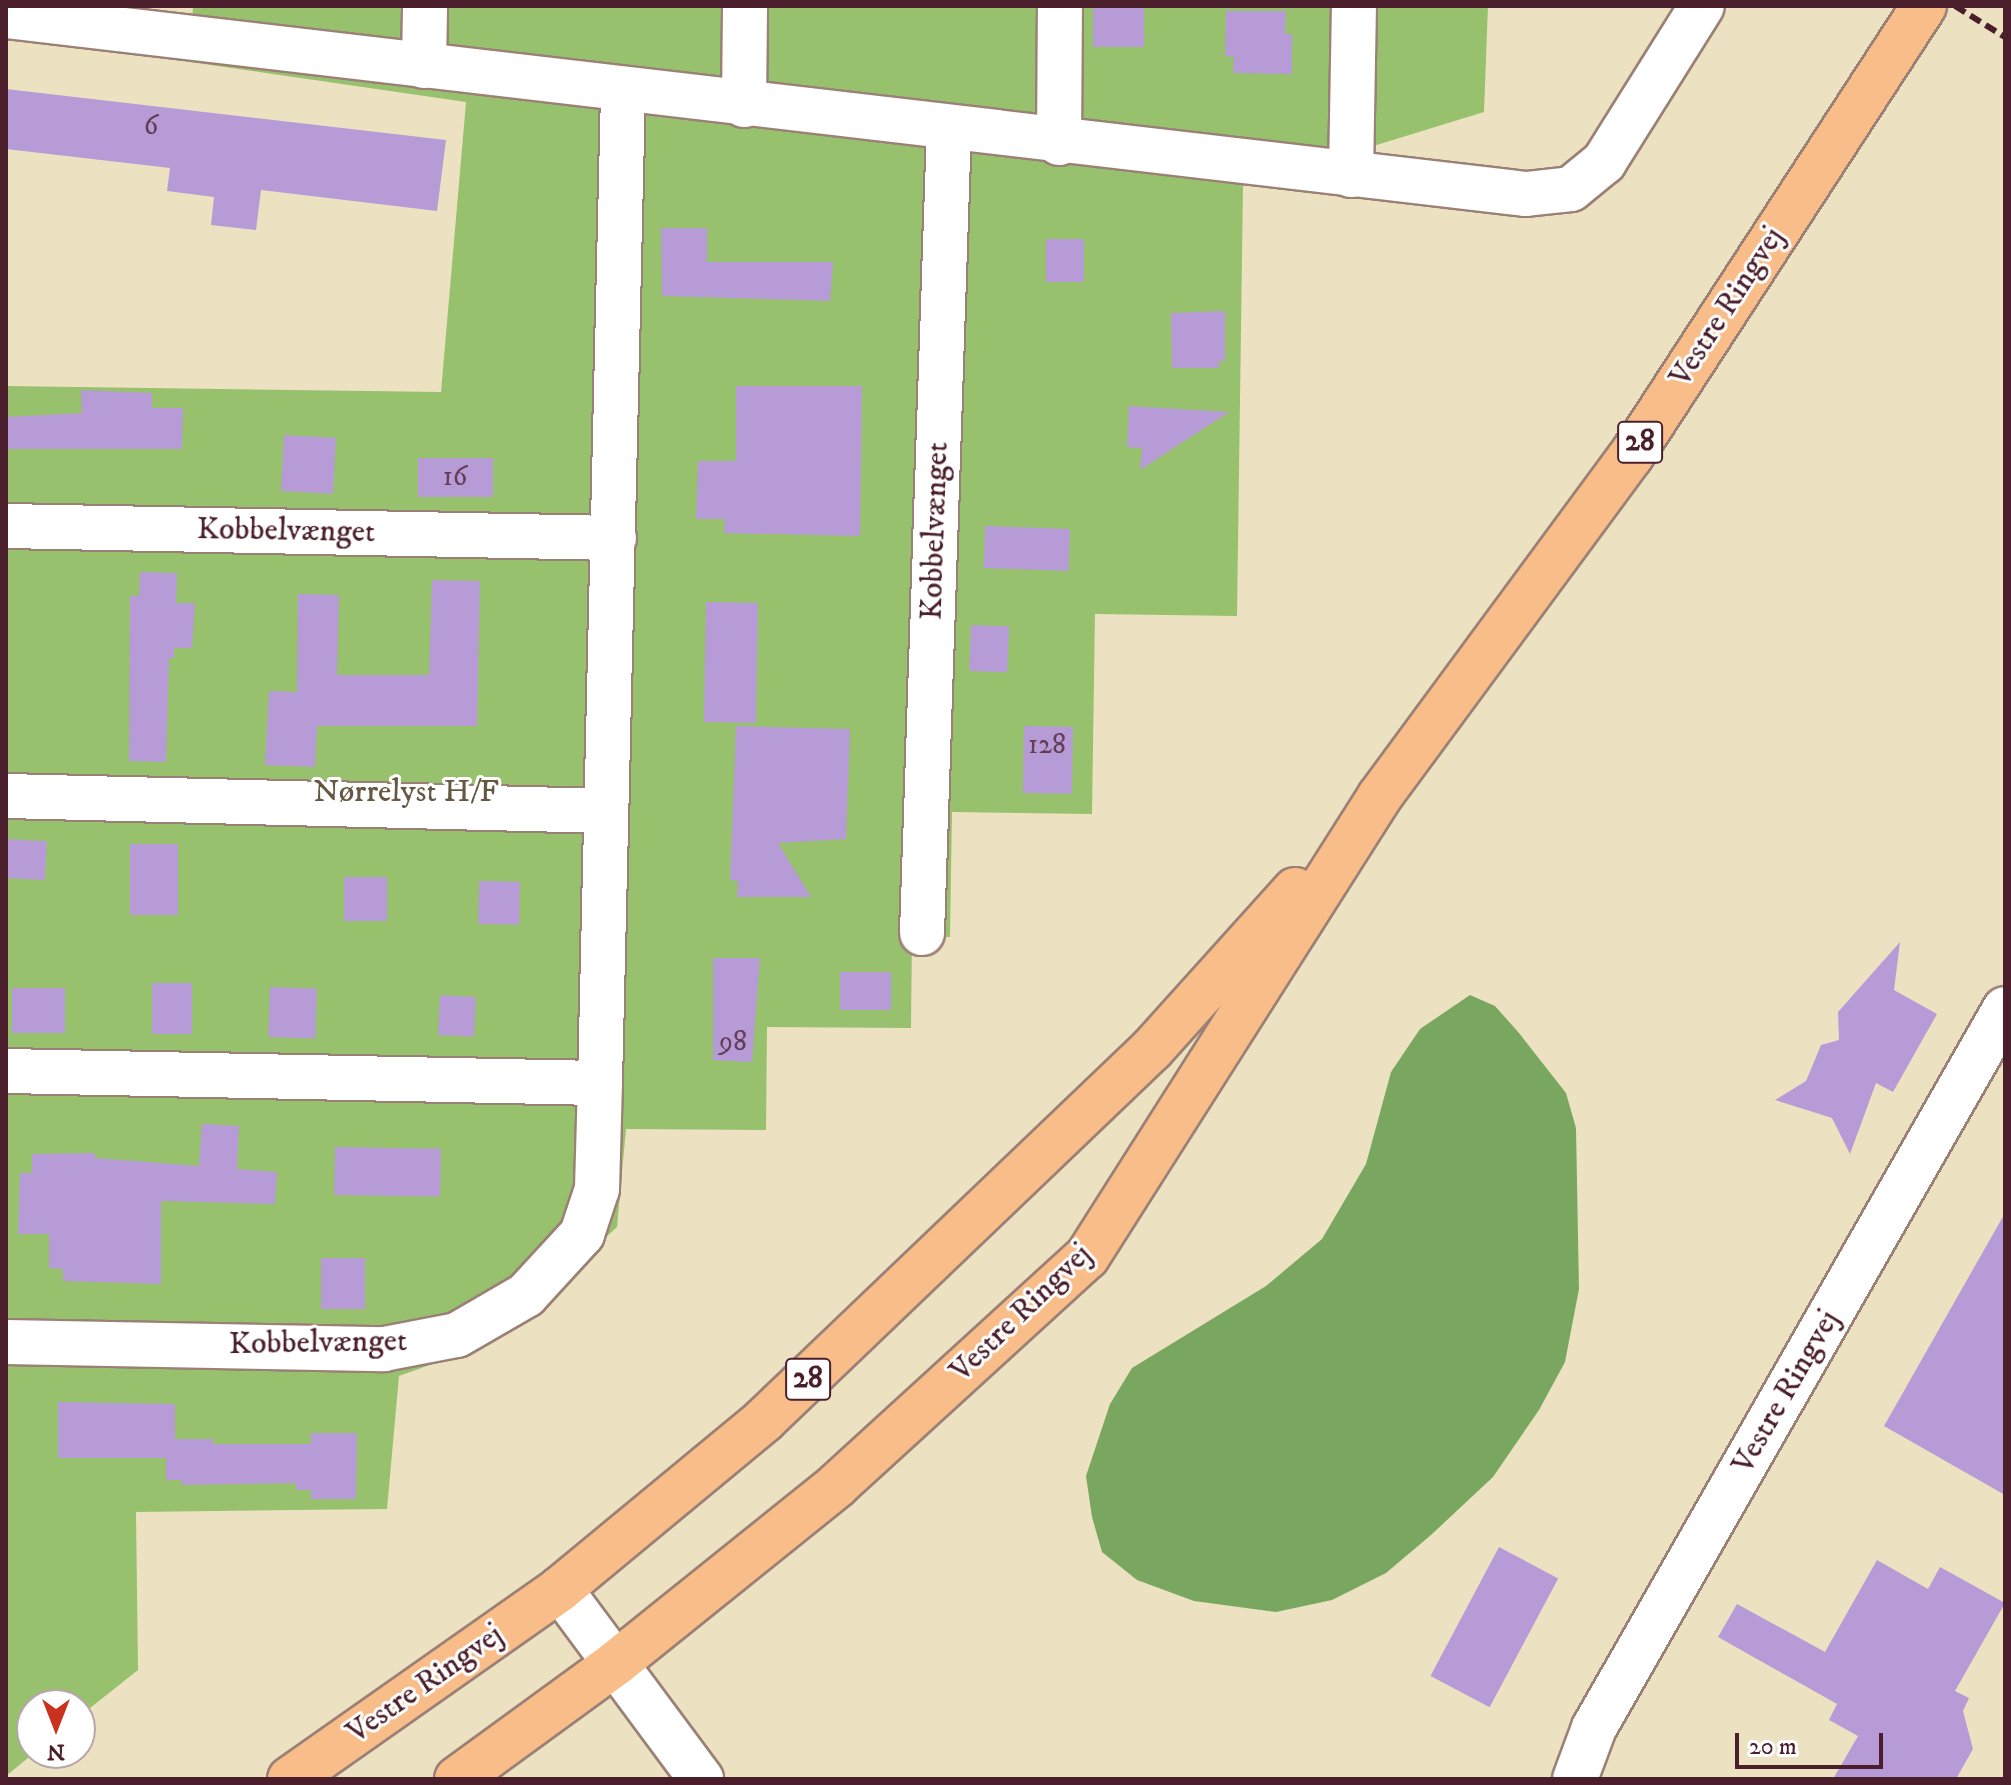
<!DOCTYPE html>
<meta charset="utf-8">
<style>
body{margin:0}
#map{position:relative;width:2011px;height:1785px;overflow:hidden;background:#ece2c2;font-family:"IM FELL DW Pica",serif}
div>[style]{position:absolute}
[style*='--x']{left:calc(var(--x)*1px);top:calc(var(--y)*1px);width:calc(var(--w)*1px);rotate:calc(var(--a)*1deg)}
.green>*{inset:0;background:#98c16d}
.forest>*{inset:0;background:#7aa760}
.building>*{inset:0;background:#b69bd7;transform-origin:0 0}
.roads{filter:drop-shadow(2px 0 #9b8076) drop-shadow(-2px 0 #9b8076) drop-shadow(0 2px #9b8076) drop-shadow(0 -2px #9b8076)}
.minor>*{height:44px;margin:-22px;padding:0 22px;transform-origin:22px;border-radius:22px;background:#fff}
.major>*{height:44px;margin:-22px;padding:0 22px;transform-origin:22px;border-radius:22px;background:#f8bd89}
.rail>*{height:6px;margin-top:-3px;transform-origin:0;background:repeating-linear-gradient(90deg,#4a1f2b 0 12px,transparent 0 18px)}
span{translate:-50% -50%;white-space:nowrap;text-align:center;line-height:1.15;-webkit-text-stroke:6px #fff;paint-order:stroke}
.number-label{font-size:28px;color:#653e56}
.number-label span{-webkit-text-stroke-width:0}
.shield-label span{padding:2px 6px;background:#fff;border:2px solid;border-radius:6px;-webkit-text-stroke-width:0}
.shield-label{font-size:30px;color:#4a1f2b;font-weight:700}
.street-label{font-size:32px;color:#4a1f2b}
.park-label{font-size:32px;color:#655842}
.frame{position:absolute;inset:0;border:8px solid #4a1f2b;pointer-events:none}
.north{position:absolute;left:16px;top:1689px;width:80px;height:80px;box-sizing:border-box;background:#fff;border:2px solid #b7a5aa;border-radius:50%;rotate:180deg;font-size:22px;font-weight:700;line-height:32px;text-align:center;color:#4a1f2b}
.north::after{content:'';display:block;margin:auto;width:28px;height:36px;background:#c8321e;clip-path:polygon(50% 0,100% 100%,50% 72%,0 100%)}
.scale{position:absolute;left:1735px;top:1733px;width:148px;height:36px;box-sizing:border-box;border:4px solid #4a1f2b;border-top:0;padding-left:10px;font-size:24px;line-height:28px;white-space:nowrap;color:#4a1f2b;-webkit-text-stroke:6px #fff;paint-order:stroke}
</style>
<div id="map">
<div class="green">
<div style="clip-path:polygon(193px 6px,1488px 6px,1484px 112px,1243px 186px,1237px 616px,1095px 614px,1092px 814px,952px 812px,950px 937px,912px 936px,911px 1028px,767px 1027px,766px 1130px,626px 1129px,617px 1227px,491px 1343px,399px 1376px,387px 1509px,136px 1512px,138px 1670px,80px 1716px,80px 1705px,32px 1705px,34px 1753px,6px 1776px,6px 386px,441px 392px,466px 102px,190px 62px)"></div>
</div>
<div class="forest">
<div style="clip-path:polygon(1470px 995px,1495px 1006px,1519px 1033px,1566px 1093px,1576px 1128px,1579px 1289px,1565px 1362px,1539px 1410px,1493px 1477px,1431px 1535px,1386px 1573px,1332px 1600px,1276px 1612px,1194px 1601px,1137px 1580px,1102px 1552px,1092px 1517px,1086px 1476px,1110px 1404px,1132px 1368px,1266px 1286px,1322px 1239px,1366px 1164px,1391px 1072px,1420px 1029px)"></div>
</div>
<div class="building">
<div style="left:1093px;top:6px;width:51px;height:41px"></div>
<div style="clip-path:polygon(1226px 11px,1286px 11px,1285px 34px,1292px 34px,1292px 74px,1233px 73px,1234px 57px,1225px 56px)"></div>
<div style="clip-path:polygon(6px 89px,446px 140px,437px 211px,261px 190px,256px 230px,211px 225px,214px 197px,167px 191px,170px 168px,6px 149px)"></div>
<div style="clip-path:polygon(661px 228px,707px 228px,707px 262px,833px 262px,830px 301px,662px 296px)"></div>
<div style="left:1046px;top:239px;width:38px;height:43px"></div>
<div style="clip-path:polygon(1225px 311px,1225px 361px,1219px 361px,1219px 368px,1172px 368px,1171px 313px)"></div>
<div style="clip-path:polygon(736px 386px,862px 386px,860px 536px,724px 533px,725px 519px,696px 519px,698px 461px,736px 461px)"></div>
<div style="clip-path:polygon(81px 390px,152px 393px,152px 408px,183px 408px,182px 449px,6px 449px,6px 417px,82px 413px)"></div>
<div style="clip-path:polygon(1129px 406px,1229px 412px,1140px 470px,1142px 448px,1127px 447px)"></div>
<div style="left:284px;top:435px;width:52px;height:56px;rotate:3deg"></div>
<div style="left:418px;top:458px;width:75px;height:39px"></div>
<div style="left:985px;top:526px;width:85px;height:42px;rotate:2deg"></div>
<div style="clip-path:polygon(140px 572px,177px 573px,176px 603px,195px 603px,192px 648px,174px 648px,174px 658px,169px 658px,166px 762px,129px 761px,130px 596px,139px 596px)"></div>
<div style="clip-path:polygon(432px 580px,480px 581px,477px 726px,317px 726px,315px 767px,265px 765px,269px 691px,297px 692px,298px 594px,339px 595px,337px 675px,429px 675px)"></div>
<div style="left:706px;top:602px;width:52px;height:120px;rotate:1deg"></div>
<div style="left:971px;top:625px;width:38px;height:46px;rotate:2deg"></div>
<div style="clip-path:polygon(736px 726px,850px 729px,846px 839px,778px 843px,811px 897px,737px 897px,738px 881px,730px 880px)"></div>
<div style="left:1024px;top:726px;width:49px;height:67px;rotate:1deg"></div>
<div style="left:6px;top:839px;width:41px;height:39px;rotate:3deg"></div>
<div style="left:130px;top:844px;width:48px;height:71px"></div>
<div style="left:344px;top:877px;width:43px;height:44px"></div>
<div style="left:479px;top:881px;width:41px;height:43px;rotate:1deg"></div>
<div style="clip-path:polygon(1900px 942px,1894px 990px,1937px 1014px,1893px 1092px,1876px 1083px,1850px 1154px,1832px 1118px,1775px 1100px,1806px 1081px,1821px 1045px,1839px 1040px,1838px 1012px)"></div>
<div style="clip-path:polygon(713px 958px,760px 958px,752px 1062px,713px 1060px)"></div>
<div style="left:840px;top:972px;width:51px;height:38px"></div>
<div style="left:152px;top:983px;width:40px;height:51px"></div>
<div style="left:270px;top:987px;width:47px;height:50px;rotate:2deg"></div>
<div style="left:12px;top:988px;width:53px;height:45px"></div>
<div style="left:440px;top:995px;width:36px;height:40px;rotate:3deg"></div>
<div style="clip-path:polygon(202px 1124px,239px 1126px,237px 1169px,277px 1172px,275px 1204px,161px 1201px,161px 1284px,63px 1281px,63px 1269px,49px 1268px,49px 1234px,18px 1234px,20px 1173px,32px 1173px,32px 1154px,95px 1153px,95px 1158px,199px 1166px)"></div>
<div style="left:335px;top:1147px;width:106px;height:48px;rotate:1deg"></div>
<div style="clip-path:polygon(2005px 1213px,2005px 1495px,1884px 1426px)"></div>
<div style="left:321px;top:1258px;width:44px;height:51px"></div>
<div style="clip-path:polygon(58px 1402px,175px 1404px,175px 1439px,213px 1439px,213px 1444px,311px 1444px,311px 1433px,357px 1433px,356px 1499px,311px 1499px,311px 1490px,296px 1490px,296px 1483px,182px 1485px,181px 1480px,166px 1480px,166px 1458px,58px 1458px)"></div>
<div style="left:1499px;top:1547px;width:67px;height:146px;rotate:28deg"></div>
<div style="clip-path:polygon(1877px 1560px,1928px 1589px,1940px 1567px,2005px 1603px,1955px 1691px,1969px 1698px,1963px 1711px,1973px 1749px,1956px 1779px,1833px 1779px,1858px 1736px,1829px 1720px,1837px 1704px,1718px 1637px,1737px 1604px,1825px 1652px)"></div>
</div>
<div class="roads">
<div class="minor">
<div style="--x:6;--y:16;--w:1530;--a:6.68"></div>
<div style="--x:1526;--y:194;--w:45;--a:-6.3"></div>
<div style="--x:1571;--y:189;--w:43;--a:-39.3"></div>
<div style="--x:1604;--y:162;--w:184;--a:-57.9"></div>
<div style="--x:424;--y:66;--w:60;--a:-89"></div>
<div style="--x:744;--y:105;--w:99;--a:-89.4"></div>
<div style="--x:1059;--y:143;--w:137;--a:-89.6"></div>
<div style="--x:1351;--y:175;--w:169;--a:-89"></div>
<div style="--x:6;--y:526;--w:608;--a:1.13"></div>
<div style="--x:6;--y:796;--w:599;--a:1.43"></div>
<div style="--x:922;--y:933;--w:805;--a:-88.08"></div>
<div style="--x:6;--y:1071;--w:594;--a:1.16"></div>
<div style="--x:600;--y:1083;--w:993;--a:-88.67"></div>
<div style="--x:6;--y:1342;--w:378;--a:1.1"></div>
<div style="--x:384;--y:1349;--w:74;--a:-10.9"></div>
<div style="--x:457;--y:1335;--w:80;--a:-30.1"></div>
<div style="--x:526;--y:1295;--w:83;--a:-47.4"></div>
<div style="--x:582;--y:1234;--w:47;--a:-71.6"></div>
<div style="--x:597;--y:1189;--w:106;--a:-88.4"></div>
<div style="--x:560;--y:1589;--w:237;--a:53.4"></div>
<div style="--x:1575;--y:1779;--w:54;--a:-69.6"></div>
<div style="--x:1594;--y:1728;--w:828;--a:-60.25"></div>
</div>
<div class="major">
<div style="--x:290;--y:1779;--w:330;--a:-35.1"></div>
<div style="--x:560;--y:1589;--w:265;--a:-39.6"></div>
<div style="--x:764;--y:1420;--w:537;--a:-43.72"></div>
<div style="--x:1152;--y:1049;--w:214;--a:-48"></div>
<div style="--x:457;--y:1779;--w:197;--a:-36.1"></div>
<div style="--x:616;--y:1663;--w:284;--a:-38.8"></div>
<div style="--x:837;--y:1485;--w:338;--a:-42.4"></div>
<div style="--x:1087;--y:1257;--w:546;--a:-57.56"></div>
<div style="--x:1380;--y:796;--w:423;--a:-53.6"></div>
<div style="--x:1631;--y:456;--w:537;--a:-56.93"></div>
</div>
</div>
<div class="rail">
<div style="--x:1955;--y:6;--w:59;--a:31.8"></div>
</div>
<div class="number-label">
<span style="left:151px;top:126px">6</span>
<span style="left:455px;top:477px">16</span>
<span style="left:1047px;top:745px">128</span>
<span style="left:733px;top:1042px">98</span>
</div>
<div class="shield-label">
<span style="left:1640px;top:442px">28</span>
<span style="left:808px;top:1379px">28</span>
</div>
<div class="street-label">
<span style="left:1727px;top:307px;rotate:-57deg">Vestre Ringvej</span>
<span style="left:286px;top:531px;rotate:1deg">Kobbelvænget</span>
<span style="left:935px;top:531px;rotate:-88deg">Kobbelvænget</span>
<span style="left:1021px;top:1313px;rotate:-44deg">Vestre Ringvej</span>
<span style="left:318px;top:1343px;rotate:-1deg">Kobbelvænget</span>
<span style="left:1786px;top:1392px;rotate:-60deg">Vestre Ringvej</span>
<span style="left:425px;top:1684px;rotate:-35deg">Vestre Ringvej</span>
</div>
<div class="park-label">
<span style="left:406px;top:792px">Nørrelyst H/F</span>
</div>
<div class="frame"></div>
<div class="north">N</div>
<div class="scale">20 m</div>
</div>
